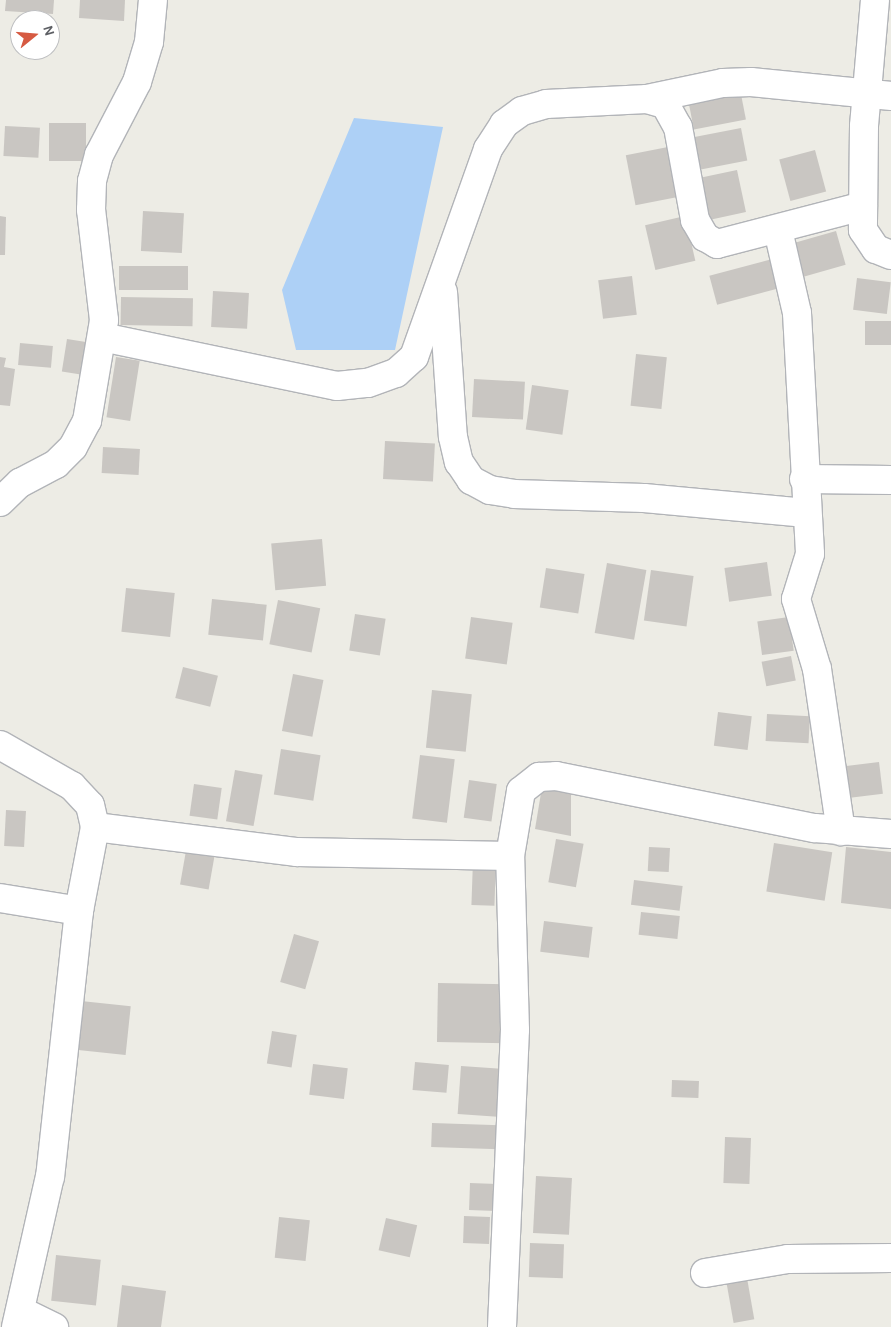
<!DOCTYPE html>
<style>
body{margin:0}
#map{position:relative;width:891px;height:1327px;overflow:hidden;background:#edece5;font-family:Karla,sans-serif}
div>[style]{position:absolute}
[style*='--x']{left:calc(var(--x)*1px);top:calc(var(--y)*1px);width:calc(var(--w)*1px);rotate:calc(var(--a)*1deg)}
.water>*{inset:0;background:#add0f6}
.building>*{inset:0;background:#c9c6c2;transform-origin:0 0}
.roads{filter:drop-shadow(1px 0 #b2b4b8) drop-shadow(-1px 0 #b2b4b8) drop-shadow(0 1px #b2b4b8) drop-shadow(0 -1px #b2b4b8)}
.minor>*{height:28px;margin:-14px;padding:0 14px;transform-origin:14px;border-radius:14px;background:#fff}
span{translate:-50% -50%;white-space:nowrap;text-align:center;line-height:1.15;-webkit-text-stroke:4px #fff;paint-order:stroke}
.north{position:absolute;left:10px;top:10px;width:50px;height:50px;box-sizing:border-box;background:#fff;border:1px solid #bebfc1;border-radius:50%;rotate:73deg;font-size:14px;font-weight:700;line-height:20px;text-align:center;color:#5d5f64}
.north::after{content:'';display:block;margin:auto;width:18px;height:22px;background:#d65a42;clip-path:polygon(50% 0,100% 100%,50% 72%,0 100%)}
</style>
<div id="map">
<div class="water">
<div style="clip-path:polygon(354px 118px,443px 127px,395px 350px,296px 350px,282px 290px)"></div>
</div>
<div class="building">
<div style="clip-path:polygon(6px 0,54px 0,53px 14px,5px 11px)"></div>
<div style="clip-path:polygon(80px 0,125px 0,124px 21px,79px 18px)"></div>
<div style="left:740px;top:89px;width:31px;height:53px;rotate:79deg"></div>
<div style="left:49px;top:123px;width:37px;height:38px"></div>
<div style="left:5px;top:126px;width:35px;height:30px;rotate:3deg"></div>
<div style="left:741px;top:128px;width:33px;height:50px;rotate:79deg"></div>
<div style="left:668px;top:147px;width:51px;height:43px;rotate:79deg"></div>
<div style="left:815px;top:150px;width:43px;height:37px;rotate:75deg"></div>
<div style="left:737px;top:170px;width:43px;height:40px;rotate:78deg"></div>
<div style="left:143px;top:211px;width:41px;height:40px;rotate:3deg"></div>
<div style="clip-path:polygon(0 216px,6px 217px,5px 255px,0 255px)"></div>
<div style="left:685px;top:216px;width:46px;height:41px;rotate:77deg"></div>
<div style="left:836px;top:231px;width:35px;height:52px;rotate:74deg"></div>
<div style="left:776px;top:258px;width:30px;height:69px;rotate:75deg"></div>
<div style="left:188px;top:266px;width:24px;height:69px;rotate:90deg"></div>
<div style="left:632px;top:276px;width:39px;height:34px;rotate:83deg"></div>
<div style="left:857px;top:278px;width:34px;height:32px;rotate:7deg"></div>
<div style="left:213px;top:291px;width:36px;height:36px;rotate:3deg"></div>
<div style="left:121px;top:297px;width:72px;height:28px;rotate:1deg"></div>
<div style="left:865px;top:321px;width:26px;height:24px"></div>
<div style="left:67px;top:339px;width:24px;height:33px;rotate:9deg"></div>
<div style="left:20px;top:343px;width:33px;height:22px;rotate:5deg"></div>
<div style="left:636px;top:354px;width:31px;height:52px;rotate:6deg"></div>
<div style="clip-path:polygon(0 357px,6px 358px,4px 367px,15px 369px,10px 406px,0 405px)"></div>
<div style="left:116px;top:357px;width:24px;height:61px;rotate:9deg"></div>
<div style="left:474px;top:379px;width:51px;height:38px;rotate:3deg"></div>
<div style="left:532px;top:385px;width:37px;height:45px;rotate:8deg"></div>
<div style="left:385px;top:441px;width:50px;height:38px;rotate:3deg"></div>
<div style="left:103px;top:447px;width:37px;height:26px;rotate:3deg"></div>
<div style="left:322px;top:539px;width:47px;height:51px;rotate:85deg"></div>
<div style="left:767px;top:562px;width:34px;height:43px;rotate:82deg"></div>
<div style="left:607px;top:563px;width:40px;height:71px;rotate:10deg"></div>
<div style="left:546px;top:568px;width:39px;height:40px;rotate:9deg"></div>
<div style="left:651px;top:570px;width:43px;height:51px;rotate:8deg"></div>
<div style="left:126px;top:588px;width:49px;height:44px;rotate:6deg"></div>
<div style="left:212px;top:599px;width:55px;height:36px;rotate:6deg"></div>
<div style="left:278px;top:600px;width:43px;height:45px;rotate:11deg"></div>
<div style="left:355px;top:614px;width:31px;height:37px;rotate:9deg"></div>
<div style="left:471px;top:617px;width:42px;height:42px;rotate:8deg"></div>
<div style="left:789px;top:617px;width:34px;height:32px;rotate:82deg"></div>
<div style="left:791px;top:656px;width:25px;height:30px;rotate:79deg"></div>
<div style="left:183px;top:667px;width:36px;height:32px;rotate:14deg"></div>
<div style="left:293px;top:674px;width:31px;height:58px;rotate:11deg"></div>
<div style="left:432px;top:690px;width:40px;height:58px;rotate:6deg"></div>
<div style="left:718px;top:712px;width:34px;height:34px;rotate:7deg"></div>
<div style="left:767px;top:714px;width:43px;height:27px;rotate:3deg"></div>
<div style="left:281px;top:749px;width:40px;height:46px;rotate:9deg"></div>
<div style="left:420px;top:755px;width:35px;height:64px;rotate:7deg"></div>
<div style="left:879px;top:762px;width:32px;height:35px;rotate:83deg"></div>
<div style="left:235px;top:770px;width:28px;height:52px;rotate:10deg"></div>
<div style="left:469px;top:780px;width:28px;height:38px;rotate:8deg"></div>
<div style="left:194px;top:784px;width:28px;height:32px;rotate:8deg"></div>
<div style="clip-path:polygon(542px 787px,571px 792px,571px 836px,535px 829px)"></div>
<div style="left:6px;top:810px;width:20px;height:36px;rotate:3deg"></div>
<div style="left:556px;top:839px;width:28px;height:44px;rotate:10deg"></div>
<div style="left:774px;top:843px;width:59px;height:49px;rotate:9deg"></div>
<div style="left:187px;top:845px;width:29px;height:40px;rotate:10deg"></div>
<div style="left:649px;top:847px;width:21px;height:24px;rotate:3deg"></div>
<div style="clip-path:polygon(846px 847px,891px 852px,891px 909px,841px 903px)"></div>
<div style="left:473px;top:860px;width:23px;height:45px;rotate:2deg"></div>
<div style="left:634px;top:880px;width:49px;height:25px;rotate:7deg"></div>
<div style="left:641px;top:912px;width:39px;height:23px;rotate:6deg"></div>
<div style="left:544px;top:921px;width:49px;height:31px;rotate:7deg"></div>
<div style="left:294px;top:934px;width:26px;height:50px;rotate:16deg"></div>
<div style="left:438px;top:983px;width:69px;height:59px;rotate:1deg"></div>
<div style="left:81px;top:1001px;width:50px;height:49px;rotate:6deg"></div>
<div style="left:272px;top:1031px;width:25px;height:33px;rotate:9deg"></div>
<div style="left:415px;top:1062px;width:34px;height:28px;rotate:5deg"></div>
<div style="left:313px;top:1064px;width:35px;height:31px;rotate:7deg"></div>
<div style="left:461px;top:1066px;width:40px;height:48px;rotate:4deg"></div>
<div style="left:672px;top:1080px;width:27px;height:17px;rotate:2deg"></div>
<div style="left:432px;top:1123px;width:68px;height:24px;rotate:2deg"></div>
<div style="left:725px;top:1137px;width:26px;height:46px;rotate:2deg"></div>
<div style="left:536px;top:1176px;width:36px;height:57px;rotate:3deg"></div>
<div style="left:470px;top:1183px;width:27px;height:27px;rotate:2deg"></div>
<div style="left:464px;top:1216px;width:26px;height:27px;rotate:2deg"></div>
<div style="left:279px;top:1217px;width:31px;height:41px;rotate:6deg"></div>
<div style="left:386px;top:1218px;width:32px;height:33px;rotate:13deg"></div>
<div style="left:530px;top:1243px;width:34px;height:34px;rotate:2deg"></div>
<div style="left:56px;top:1255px;width:45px;height:46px;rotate:6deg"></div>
<div style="left:747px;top:1278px;width:42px;height:21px;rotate:80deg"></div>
<div style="clip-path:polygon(122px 1285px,166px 1291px,161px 1327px,117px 1327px)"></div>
</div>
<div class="roads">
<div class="minor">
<div style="--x:875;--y:0;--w:126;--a:95"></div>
<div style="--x:864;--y:126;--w:104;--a:90.6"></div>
<div style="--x:863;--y:230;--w:23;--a:56"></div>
<div style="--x:876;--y:249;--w:16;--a:22"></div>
<div style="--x:647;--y:99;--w:78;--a:-11.9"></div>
<div style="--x:723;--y:83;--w:28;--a:-2"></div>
<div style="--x:751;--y:82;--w:141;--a:5.7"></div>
<div style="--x:778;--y:230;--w:85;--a:77.1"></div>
<div style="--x:797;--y:313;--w:241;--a:86.9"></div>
<div style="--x:810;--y:554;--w:47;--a:107.3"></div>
<div style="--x:796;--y:599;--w:73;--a:73.3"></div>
<div style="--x:817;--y:669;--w:164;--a:81.6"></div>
<div style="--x:443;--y:292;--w:145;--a:86.1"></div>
<div style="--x:453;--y:437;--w:26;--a:77"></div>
<div style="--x:459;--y:462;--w:22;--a:56"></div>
<div style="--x:471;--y:480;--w:21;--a:28"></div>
<div style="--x:490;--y:490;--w:24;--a:9"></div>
<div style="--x:514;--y:494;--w:130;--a:1.8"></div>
<div style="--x:644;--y:498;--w:163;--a:5.3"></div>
<div style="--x:102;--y:337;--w:240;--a:11.8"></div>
<div style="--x:337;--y:386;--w:31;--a:-6"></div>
<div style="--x:368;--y:383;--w:30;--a:-20"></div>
<div style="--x:396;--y:373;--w:24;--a:-42"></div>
<div style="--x:414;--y:357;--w:221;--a:-70.4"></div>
<div style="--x:488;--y:149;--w:30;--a:-57"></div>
<div style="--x:504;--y:124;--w:22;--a:-36"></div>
<div style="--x:522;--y:111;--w:25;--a:-16"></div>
<div style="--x:546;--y:104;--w:101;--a:-2.8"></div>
<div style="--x:647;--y:99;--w:19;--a:16"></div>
<div style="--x:665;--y:104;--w:26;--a:61"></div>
<div style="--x:678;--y:127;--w:95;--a:79.6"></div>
<div style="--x:695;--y:220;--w:20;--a:60"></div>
<div style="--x:705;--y:237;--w:14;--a:30"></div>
<div style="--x:717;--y:244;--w:151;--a:-14.6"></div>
<div style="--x:804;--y:479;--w:87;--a:0.7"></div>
<div style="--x:0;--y:502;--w:28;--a:-44"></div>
<div style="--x:20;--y:483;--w:41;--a:-27.8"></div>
<div style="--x:56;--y:464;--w:24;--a:-45"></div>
<div style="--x:73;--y:447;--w:30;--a:-62"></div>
<div style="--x:87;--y:421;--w:102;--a:-80.4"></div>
<div style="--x:104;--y:320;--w:111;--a:-96.7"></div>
<div style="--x:91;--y:210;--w:29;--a:-88"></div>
<div style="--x:92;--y:181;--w:27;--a:-75"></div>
<div style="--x:99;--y:155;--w:82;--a:-62.5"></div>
<div style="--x:137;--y:82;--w:42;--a:-73.3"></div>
<div style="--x:149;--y:42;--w:42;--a:-84.6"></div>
<div style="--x:0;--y:745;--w:83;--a:29.7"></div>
<div style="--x:72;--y:786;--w:26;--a:47"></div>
<div style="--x:90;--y:805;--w:23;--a:77"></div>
<div style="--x:95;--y:827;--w:86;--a:100.8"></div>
<div style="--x:79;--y:911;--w:267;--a:96.2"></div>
<div style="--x:50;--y:1176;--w:155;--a:102.7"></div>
<div style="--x:95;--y:827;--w:204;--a:7.1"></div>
<div style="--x:297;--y:852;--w:213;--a:1.1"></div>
<div style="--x:0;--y:898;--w:80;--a:9.3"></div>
<div style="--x:705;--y:1273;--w:84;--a:-9.6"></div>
<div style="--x:788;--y:1259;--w:103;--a:-0.6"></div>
<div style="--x:21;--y:1311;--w:37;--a:26"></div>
<div style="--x:502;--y:1327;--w:297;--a:-87.5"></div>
<div style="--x:515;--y:1030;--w:174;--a:-91.6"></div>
<div style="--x:510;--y:856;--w:66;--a:-80.4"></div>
<div style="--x:521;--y:791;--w:23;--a:-38"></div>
<div style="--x:539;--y:777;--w:17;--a:-3"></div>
<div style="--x:556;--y:776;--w:264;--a:11.4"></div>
<div style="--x:815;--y:828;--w:76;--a:4.5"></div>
</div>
</div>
<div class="north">N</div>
</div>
